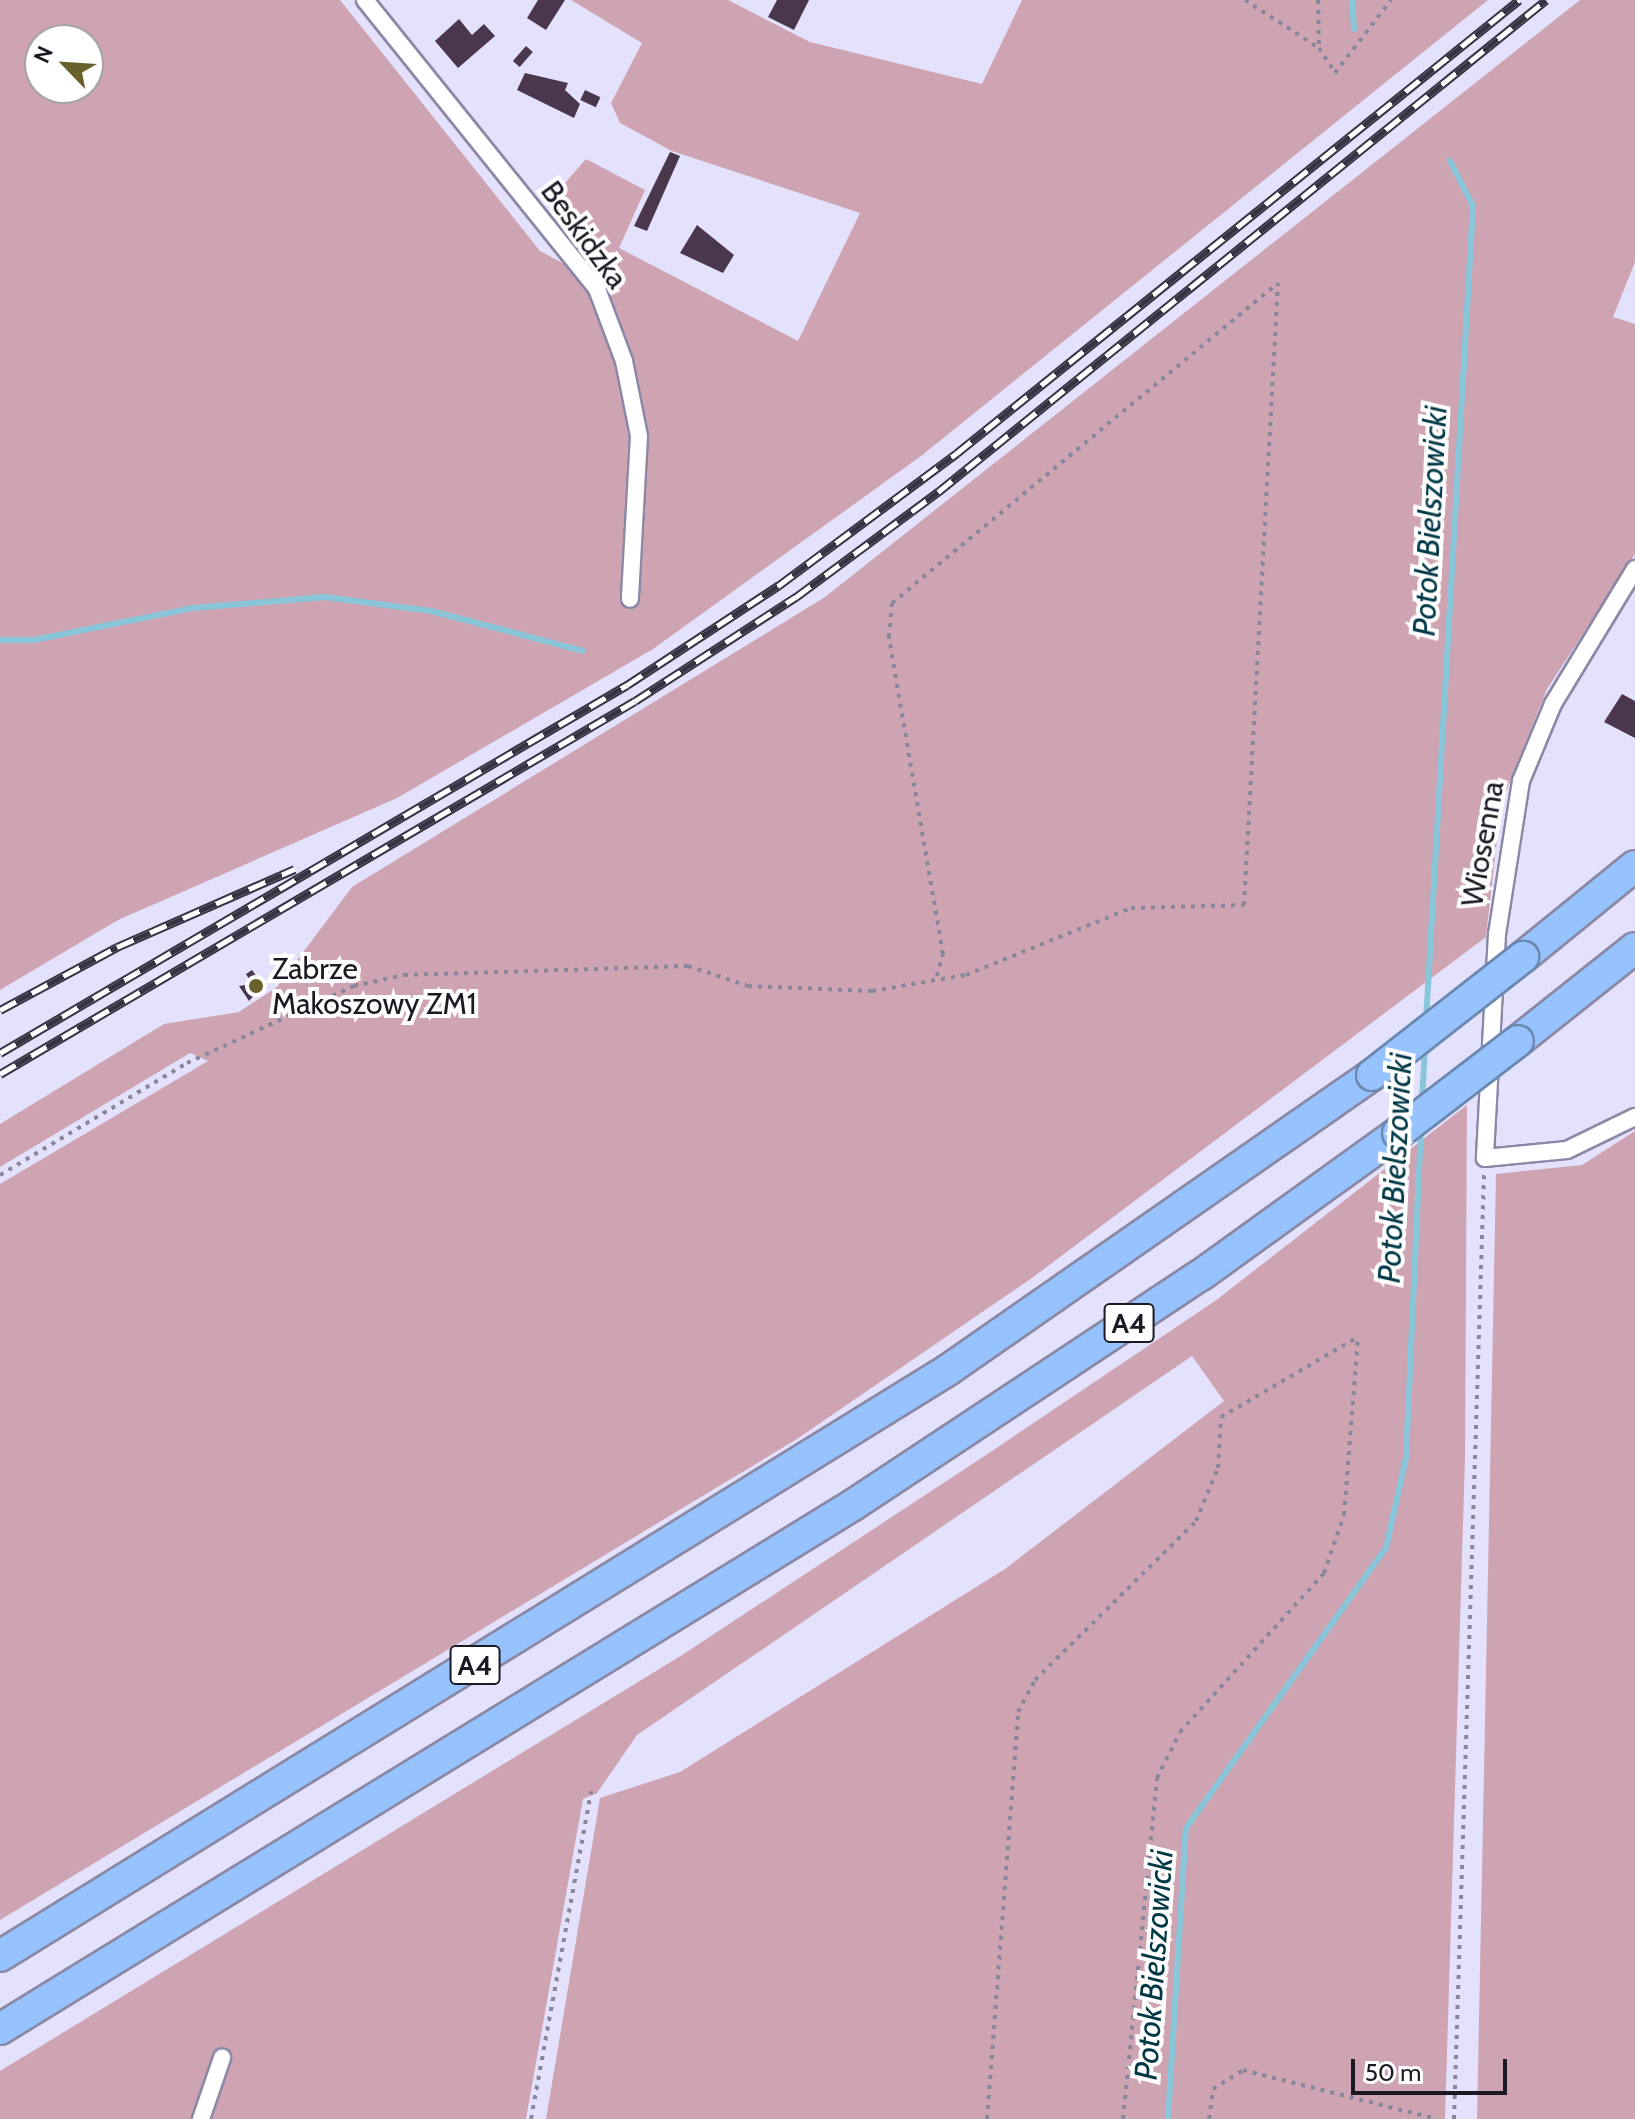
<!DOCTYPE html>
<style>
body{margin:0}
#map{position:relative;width:1635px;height:2119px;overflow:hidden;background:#e3e1fc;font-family:Cabin,sans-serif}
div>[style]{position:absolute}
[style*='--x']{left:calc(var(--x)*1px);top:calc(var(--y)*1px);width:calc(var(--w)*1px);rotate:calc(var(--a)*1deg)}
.green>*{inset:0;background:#cfa4b2}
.stream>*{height:6px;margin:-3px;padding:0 3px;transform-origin:3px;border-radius:3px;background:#89c6da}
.building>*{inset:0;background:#4a374d;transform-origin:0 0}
.path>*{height:4px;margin-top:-2px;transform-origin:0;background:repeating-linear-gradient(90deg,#88879a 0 4px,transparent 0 10px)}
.roads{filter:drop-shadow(2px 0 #8b88a6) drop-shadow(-2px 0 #8b88a6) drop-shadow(0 2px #8b88a6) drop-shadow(0 -2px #8b88a6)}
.minor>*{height:16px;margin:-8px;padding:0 8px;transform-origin:8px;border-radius:8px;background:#fff}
.motorway>*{height:30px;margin:-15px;padding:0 15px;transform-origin:15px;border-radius:15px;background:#96c3fd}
.rail>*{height:9px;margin-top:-4.5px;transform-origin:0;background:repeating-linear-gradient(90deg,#fff 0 18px,#363442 0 36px);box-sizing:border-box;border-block:2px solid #363442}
.bridges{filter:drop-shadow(2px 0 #6b88b1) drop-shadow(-2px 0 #6b88b1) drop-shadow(0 2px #6b88b1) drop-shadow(0 -2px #6b88b1)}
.motorway-bridge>*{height:30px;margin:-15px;padding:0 15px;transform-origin:15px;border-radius:15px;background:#96c3fd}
.dots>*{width:22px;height:22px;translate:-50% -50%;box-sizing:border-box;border:4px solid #fff;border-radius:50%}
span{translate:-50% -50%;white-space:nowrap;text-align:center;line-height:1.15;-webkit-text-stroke:8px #fff;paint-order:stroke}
.shield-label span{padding:2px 6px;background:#fff;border:2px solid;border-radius:6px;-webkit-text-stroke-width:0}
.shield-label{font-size:28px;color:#1a1924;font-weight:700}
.street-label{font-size:30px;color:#1a1924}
.poi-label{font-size:30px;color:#1a1924}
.left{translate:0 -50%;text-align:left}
.water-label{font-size:32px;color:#003846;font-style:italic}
.north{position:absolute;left:24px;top:24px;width:80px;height:80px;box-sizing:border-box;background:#fff;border:2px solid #a3a3a7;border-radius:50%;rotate:295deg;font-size:22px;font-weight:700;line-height:32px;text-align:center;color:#1a1924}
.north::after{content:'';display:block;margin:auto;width:28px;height:36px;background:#69602c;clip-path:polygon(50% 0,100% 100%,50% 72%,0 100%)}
.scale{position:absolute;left:1351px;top:2059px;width:156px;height:36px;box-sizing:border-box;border:4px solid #1a1924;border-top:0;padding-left:10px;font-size:24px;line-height:28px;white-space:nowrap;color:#1a1924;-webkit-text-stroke:6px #fff;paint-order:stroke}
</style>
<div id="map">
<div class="green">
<div style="clip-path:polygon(evenodd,0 0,340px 0,540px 251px,617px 292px,551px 199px,586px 159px,645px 190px,619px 248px,798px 341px,860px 213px,672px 151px,620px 123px,611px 103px,642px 43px,571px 0,728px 0,810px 42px,982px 84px,1022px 0,1488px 0,921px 456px,653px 649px,397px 798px,118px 920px,0 990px,0 0,40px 40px,88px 40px,88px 88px,40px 88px,40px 40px)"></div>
<div style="clip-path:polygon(1580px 0,1635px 0,1635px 262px,1613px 317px,1635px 324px,1635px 554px,1547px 689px,1501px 804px,1486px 937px,1032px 1278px,797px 1439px,0 1920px,0 1184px,208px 1061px,190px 1053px,0 1167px,0 1124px,164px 1024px,239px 1012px,277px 987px,352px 887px,825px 597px)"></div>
<div style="clip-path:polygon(1467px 1105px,1465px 1458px,1445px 2119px,546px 2119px,600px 1798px,680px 1772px,1005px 1569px,1224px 1401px,1192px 1356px,637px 1735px,597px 1793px,583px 1799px,526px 2119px,0 2119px,0 2071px,679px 1657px,989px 1453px,1215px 1301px)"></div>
<div style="clip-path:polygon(1635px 1131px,1635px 2119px,1477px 2119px,1496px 1174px,1582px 1165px)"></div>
</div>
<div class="stream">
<div style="--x:1352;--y:0;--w:29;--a:86"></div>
<div style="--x:0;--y:640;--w:34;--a:0"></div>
<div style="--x:34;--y:640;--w:161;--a:-11.4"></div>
<div style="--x:192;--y:608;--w:133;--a:-4.7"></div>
<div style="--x:325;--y:597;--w:107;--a:7.5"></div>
<div style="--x:431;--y:611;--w:157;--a:14.7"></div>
<div style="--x:1426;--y:1021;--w:816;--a:-86.7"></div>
<div style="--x:1473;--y:206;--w:51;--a:-117.1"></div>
<div style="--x:1422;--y:1101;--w:53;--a:-86.8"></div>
<div style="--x:1168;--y:2119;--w:292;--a:-86.5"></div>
<div style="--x:1186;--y:1828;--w:344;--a:-54.5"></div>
<div style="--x:1386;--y:1548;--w:92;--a:-77.5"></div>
<div style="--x:1406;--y:1458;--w:330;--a:-87.4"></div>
</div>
<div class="building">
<div style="clip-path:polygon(538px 0,565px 0,546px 30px,527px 18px)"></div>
<div style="clip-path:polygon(777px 0,809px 0,794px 30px,768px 17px)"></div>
<div style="clip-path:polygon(459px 19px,472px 35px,484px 24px,495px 36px,458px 68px,435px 41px)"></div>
<div style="left:526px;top:46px;width:9px;height:20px;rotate:41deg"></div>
<div style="clip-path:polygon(525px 73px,568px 83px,565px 90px,580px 104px,574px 118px,517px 90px)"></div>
<div style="left:585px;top:90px;width:17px;height:11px;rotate:25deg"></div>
<div style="clip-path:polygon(670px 152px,680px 156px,647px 231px,634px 226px)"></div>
<div style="clip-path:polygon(697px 225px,734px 255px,723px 273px,680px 253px)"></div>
<div style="clip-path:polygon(1622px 694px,1635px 701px,1635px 738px,1604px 722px)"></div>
<div style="clip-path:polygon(252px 970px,263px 985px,249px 1001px,239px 986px,252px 984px,246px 974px)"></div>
</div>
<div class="path">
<div style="--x:1245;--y:0;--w:88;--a:33"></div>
<div style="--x:1318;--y:0;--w:48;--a:88.8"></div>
<div style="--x:1319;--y:48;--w:30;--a:57"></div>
<div style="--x:1335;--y:73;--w:92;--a:-52.5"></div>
<div style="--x:937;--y:976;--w:23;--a:-75"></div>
<div style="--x:943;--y:954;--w:322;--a:-99.7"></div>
<div style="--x:889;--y:637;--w:34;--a:-85"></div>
<div style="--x:892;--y:603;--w:501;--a:-39.66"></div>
<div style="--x:0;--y:1175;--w:218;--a:-30.9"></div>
<div style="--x:187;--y:1063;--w:184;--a:-24.8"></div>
<div style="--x:354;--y:986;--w:51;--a:-12.4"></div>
<div style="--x:404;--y:975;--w:284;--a:-1.8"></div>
<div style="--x:688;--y:966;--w:63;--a:18.4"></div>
<div style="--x:748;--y:986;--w:124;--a:2.3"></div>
<div style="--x:872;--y:991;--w:95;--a:-9.7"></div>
<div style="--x:966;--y:975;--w:178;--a:-22.1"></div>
<div style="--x:1131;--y:908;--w:113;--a:-1.5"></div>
<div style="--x:1244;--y:905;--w:623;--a:-86.87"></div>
<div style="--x:531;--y:2119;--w:333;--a:-79.6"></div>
<div style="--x:987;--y:2119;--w:408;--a:-85.6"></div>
<div style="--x:1018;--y:1712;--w:36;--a:-62"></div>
<div style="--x:1035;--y:1680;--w:226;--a:-44.6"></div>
<div style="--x:1196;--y:1521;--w:57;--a:-67.5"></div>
<div style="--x:1218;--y:1468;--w:51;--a:-86.6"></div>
<div style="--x:1221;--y:1417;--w:159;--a:-30.3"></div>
<div style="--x:1123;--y:2119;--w:343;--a:-84.3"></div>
<div style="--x:1157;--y:1778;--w:51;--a:-63.4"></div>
<div style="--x:1180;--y:1732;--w:215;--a:-47.8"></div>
<div style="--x:1324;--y:1573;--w:61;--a:-71"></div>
<div style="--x:1344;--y:1515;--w:179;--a:-85.5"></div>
<div style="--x:1209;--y:2119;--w:30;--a:-82"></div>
<div style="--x:1213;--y:2089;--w:36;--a:-32"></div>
<div style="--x:1243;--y:2070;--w:200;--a:14.2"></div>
<div style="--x:1454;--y:2119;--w:945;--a:-88.18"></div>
</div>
<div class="roads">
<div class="minor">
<div style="--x:365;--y:0;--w:371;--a:51.2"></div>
<div style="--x:597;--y:289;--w:77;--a:69.4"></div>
<div style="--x:624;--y:361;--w:76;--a:78.7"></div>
<div style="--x:639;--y:436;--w:163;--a:93.2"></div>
<div style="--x:1635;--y:569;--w:158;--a:121.3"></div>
<div style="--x:1553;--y:704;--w:83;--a:112.6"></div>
<div style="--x:1521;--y:781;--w:155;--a:98.9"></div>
<div style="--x:1497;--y:934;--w:224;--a:93.1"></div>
<div style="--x:1485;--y:1158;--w:82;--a:-5.6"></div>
<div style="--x:1567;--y:1150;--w:76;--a:-25.9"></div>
<div style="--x:201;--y:2119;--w:65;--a:-71"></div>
</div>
<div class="motorway">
<div style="--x:1523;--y:957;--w:144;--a:-39.1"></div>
<div style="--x:1518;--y:1041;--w:149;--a:-38.5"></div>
<div style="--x:0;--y:1956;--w:1114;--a:-31.72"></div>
<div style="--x:948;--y:1370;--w:517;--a:-34.83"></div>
<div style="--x:0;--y:2029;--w:1001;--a:-31.56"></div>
<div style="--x:853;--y:1505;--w:417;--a:-33.5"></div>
<div style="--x:1201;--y:1275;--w:243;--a:-35.8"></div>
</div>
</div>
<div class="rail">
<div style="--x:0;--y:1010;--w:133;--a:-28.3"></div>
<div style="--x:117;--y:947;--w:194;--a:-23.7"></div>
<div style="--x:0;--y:1053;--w:727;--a:-30.41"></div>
<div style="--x:627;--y:685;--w:181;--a:-33.3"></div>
<div style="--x:778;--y:586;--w:223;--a:-36.6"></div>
<div style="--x:957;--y:453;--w:722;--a:-38.87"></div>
<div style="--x:0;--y:1074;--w:736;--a:-30.43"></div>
<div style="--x:635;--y:701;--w:192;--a:-32.9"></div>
<div style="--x:796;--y:597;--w:177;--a:-36.5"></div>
<div style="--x:938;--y:492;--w:782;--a:-38.98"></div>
</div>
<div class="bridges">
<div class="motorway-bridge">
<div style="--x:1372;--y:1075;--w:192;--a:-38"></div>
<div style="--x:1398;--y:1133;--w:151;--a:-37.5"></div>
</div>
</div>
<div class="dots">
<div style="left:256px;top:986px;background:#69602c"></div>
</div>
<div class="shield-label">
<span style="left:1129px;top:1323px">A4</span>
<span style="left:475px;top:1665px">A4</span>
</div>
<div class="street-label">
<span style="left:584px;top:235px;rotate:54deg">Beskidzka</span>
<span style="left:1483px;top:844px;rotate:-80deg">Wiosenna</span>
</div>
<div class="poi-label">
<span class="left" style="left:272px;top:986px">Zabrze<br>Makoszowy ZM1</span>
</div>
<div class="water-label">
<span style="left:1430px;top:521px;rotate:-87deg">Potok Bielszowicki</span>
<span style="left:1395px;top:1168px;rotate:-87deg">Potok Bielszowicki</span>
<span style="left:1154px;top:1965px;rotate:-86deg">Potok Bielszowicki</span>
</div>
<div class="north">N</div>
<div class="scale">50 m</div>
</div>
